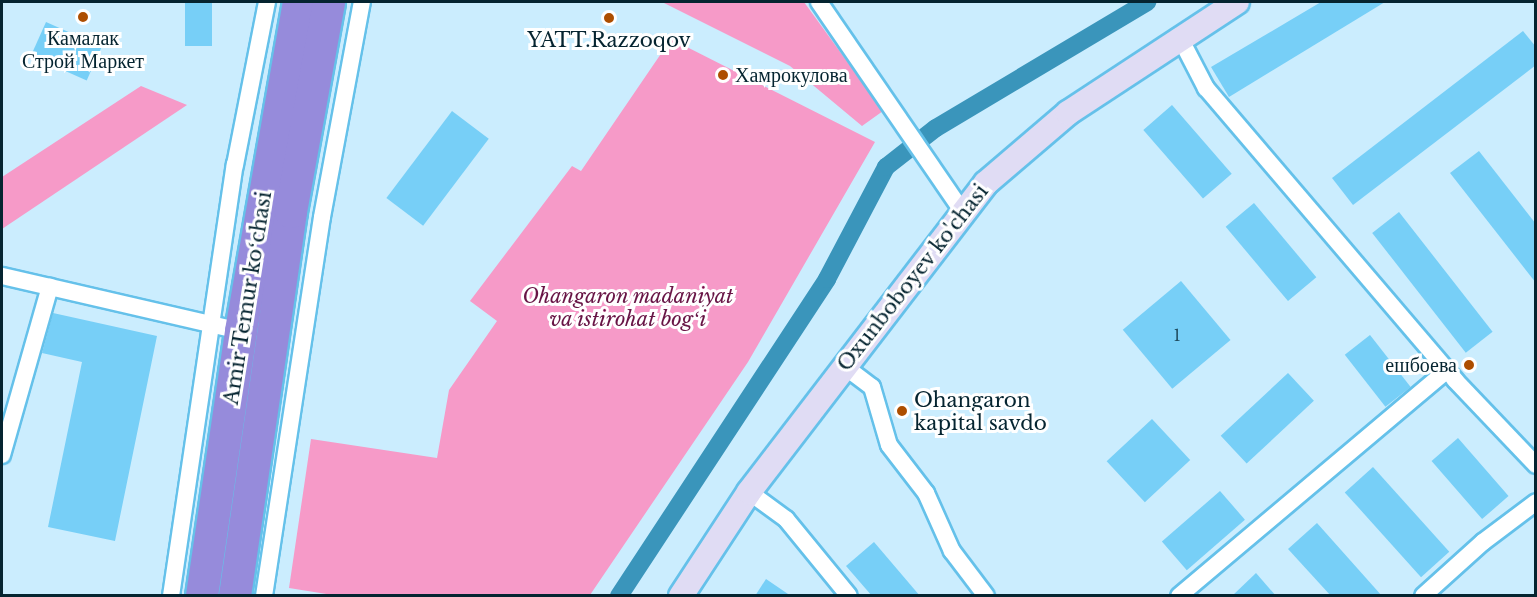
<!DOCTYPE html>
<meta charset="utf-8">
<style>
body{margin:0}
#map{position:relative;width:1537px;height:597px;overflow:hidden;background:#cbedfe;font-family:"Libre Baskerville",serif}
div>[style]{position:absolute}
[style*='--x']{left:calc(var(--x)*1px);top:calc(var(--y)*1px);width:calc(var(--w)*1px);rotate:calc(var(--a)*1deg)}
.green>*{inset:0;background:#f69ac8}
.canal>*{height:18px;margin:-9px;padding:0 9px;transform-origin:9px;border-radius:9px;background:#3a95bb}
.building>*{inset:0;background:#77cff7;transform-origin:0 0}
.roads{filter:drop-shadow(2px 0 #65c1ea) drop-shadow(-2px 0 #65c1ea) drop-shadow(0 2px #65c1ea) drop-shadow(0 -2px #65c1ea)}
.street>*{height:16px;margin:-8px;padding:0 8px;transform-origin:8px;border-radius:8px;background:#fff}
.secondary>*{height:24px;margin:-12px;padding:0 12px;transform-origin:12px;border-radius:12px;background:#e0dcf4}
.highway>*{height:32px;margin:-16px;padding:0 16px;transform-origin:16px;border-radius:16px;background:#968bdb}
.dots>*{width:16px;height:16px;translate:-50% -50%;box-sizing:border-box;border:3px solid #fff;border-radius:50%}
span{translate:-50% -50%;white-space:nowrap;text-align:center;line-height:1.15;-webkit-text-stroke:6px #fff;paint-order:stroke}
.number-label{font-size:16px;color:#224f62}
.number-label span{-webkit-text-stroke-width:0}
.poi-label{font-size:20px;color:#052430}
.left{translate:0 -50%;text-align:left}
.right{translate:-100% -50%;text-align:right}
.street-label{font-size:20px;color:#052430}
.park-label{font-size:20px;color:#681546;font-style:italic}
.frame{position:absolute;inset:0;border:3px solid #052430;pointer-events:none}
</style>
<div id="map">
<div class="green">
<div style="clip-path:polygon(662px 2px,804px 2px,883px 111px,862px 126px,790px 66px)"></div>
<div style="clip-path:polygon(671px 39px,875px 142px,748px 362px,590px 595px,339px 596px,289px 588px,311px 439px,437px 458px,449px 390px,497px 321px,470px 301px,572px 166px,581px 171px)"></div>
<div style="clip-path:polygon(141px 86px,187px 105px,2px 229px,2px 177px)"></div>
</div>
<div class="canal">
<div style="--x:619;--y:596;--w:379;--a:-56.7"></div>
<div style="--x:827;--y:279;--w:127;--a:-62.2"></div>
<div style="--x:886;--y:167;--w:63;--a:-38"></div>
<div style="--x:936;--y:128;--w:246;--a:-30.8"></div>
</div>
<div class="building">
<div style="left:185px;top:2px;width:27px;height:44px"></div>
<div style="clip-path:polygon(1321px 2px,1385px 2px,1229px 97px,1211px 67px)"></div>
<div style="left:46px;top:22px;width:61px;height:37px;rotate:24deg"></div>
<div style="clip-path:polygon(1523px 31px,1536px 47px,1536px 65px,1353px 205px,1332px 178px)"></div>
<div style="left:1172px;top:105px;width:91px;height:38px;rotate:49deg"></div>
<div style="left:452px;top:111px;width:46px;height:109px;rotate:37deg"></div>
<div style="clip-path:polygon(1479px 151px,1536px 224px,1536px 283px,1450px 173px)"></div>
<div style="left:1254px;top:203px;width:97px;height:37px;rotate:50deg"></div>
<div style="left:1399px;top:212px;width:152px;height:34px;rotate:52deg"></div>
<div style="left:1181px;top:281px;width:77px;height:76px;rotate:50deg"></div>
<div style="clip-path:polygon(53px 313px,157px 336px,115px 541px,48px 527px,82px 362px,42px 353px)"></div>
<div style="left:1370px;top:335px;width:66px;height:32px;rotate:52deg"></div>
<div style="left:1288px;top:373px;width:38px;height:92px;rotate:47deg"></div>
<div style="left:1152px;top:419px;width:56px;height:62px;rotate:47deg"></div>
<div style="left:1458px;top:438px;width:77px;height:35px;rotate:49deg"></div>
<div style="left:1373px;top:467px;width:114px;height:38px;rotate:48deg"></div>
<div style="left:1220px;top:491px;width:38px;height:77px;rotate:49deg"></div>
<div style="clip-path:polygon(1317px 523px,1382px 596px,1331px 596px,1288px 549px)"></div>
<div style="clip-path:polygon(874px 542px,920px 596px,872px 596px,846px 566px)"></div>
<div style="clip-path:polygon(1256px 573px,1276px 596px,1232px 596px)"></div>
<div style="clip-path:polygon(766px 579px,791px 596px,755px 596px)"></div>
</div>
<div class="roads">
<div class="street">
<div style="--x:819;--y:2;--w:253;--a:55.6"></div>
<div style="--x:1179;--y:36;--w:59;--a:62.6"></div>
<div style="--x:1206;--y:88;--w:384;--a:49.5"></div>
<div style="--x:1455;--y:380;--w:117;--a:46.4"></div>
<div style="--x:2;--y:276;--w:245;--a:13"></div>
<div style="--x:844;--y:366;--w:35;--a:37"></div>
<div style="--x:872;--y:387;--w:60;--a:73.7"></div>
<div style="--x:889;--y:445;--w:61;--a:52.4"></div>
<div style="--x:926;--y:493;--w:64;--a:65.9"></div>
<div style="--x:952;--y:551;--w:56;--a:52.9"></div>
<div style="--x:2;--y:455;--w:175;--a:-74.1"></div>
<div style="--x:749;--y:492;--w:46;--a:36.1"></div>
<div style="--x:786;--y:519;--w:99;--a:50.7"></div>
<div style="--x:171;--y:596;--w:436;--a:-81.6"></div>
<div style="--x:235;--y:165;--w:166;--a:-78.9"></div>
<div style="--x:264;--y:596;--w:383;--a:-81.3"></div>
<div style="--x:322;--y:217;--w:219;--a:-79.5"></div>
<div style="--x:1179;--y:596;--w:351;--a:-40.1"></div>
<div style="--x:1423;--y:596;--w:81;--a:-42"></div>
<div style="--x:1483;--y:542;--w:66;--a:-37"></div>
</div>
<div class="secondary">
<div style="--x:681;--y:596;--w:124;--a:-56.8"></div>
<div style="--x:749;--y:492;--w:389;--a:-52.5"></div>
<div style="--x:986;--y:183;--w:108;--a:-40.5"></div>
<div style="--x:1068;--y:113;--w:202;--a:-33.3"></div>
</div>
<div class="highway">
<div style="--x:202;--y:596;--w:268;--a:-81.6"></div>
<div style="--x:241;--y:331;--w:334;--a:-80"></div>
<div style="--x:235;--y:596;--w:388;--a:-81.7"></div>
<div style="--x:291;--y:212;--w:213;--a:-79.7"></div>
</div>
</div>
<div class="dots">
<div style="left:83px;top:17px;background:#ad4e00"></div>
<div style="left:609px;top:18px;background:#ad4e00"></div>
<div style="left:723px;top:75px;background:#ad4e00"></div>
<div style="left:1469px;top:365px;background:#ad4e00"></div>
<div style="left:902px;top:411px;background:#ad4e00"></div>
</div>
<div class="number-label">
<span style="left:1177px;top:335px">1</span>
</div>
<div class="poi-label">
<span style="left:83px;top:50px">Камалак<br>Строй Маркет</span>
<span style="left:609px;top:40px">YATT.Razzoqov</span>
<span class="left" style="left:735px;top:75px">Хамрокулова</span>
<span class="right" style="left:1457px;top:365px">ешбоева</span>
<span class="left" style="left:914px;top:412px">Ohangaron<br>kapital savdo</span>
</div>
<div class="street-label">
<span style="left:913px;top:278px;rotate:-52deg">Oxunboboyev ko'chasi</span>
<span style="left:248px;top:298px;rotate:-81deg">Amir Temur koʻchasi</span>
</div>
<div class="park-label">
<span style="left:628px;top:308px">Ohangaron madaniyat<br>va istirohat bogʻi</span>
</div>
<div class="frame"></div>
</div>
